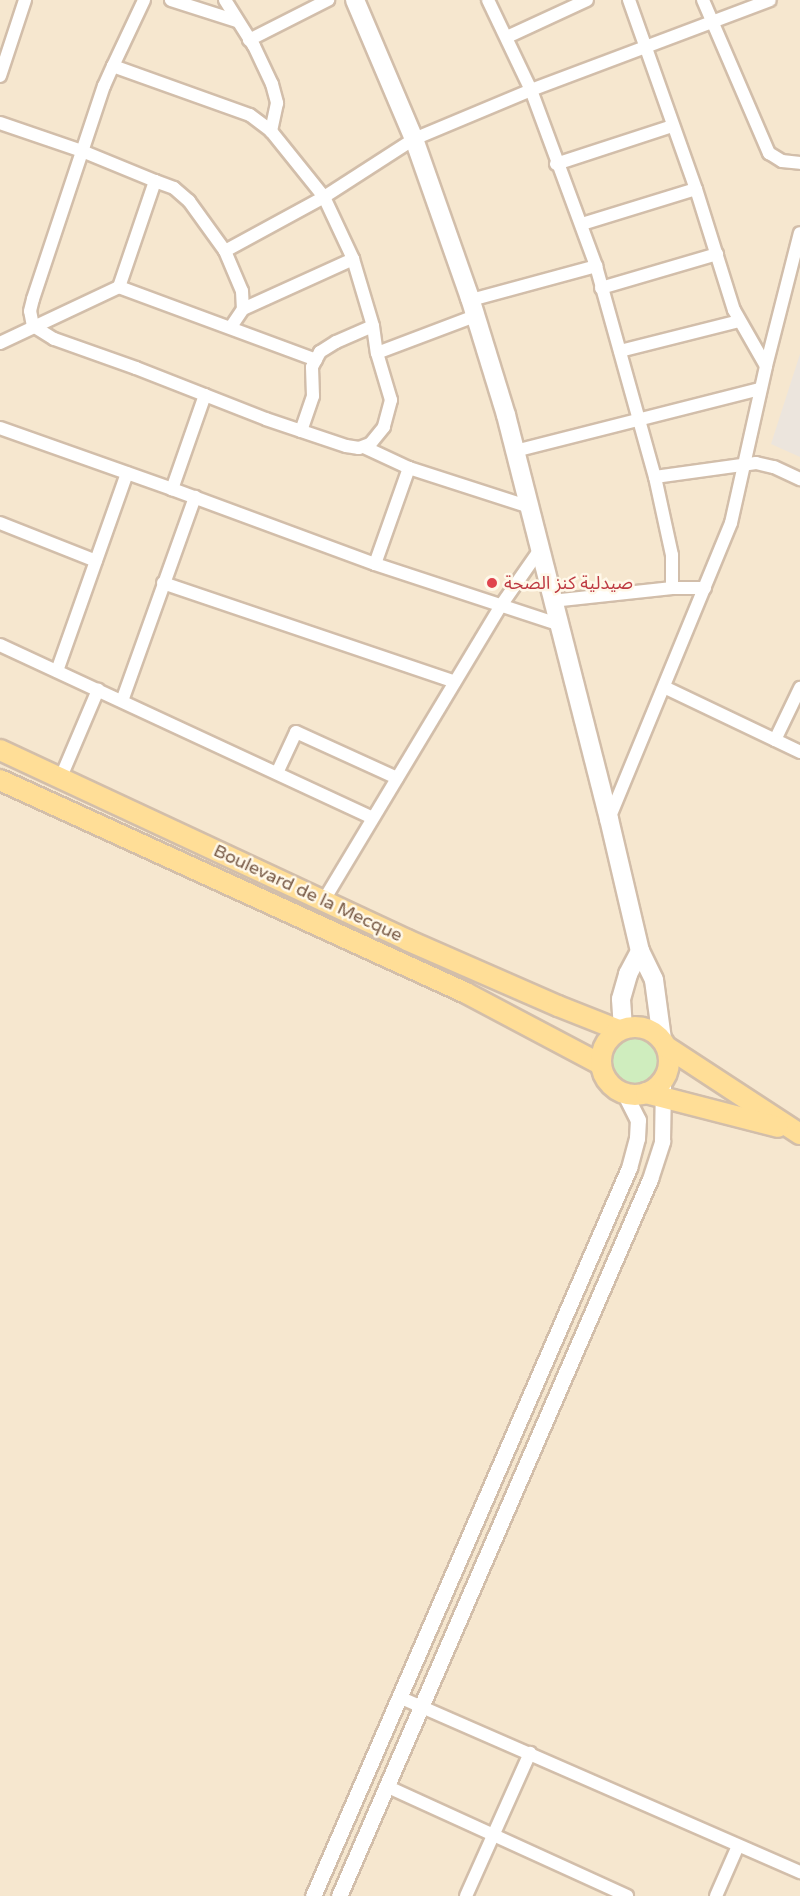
<!DOCTYPE html>
<meta charset="utf-8">
<style>
body{margin:0}
#map{position:relative;width:800px;height:1896px;overflow:hidden;background:#fef4e1;font-family:"Varela Round","Noto Sans Arabic",sans-serif}
div>[style]{position:absolute}
[style*='--x']{left:calc(var(--x)*1px);top:calc(var(--y)*1px);width:calc(var(--w)*1px);rotate:calc(var(--a)*1deg)}
.residential>*{inset:0;background:#f6e7cf;transform-origin:0 0}
.industrial>*{inset:0;background:#ece5dd}
.green>*{inset:0;background:#cfedbe}
.round{border-radius:50%}
.roads{filter:drop-shadow(2px 0 #d2beaa) drop-shadow(-2px 0 #d2beaa) drop-shadow(0 2px #d2beaa) drop-shadow(0 -2px #d2beaa)}
.minor>*{height:12px;margin:-6px;padding:0 6px;transform-origin:6px;border-radius:6px;background:#fff}
.tertiary>*{height:15px;margin:-7.5px;padding:0 7.5px;transform-origin:7.5px;border-radius:7.5px;background:#fff}
.secondary>*{height:18px;margin:-9px;padding:0 9px;transform-origin:9px;border-radius:9px;background:#fff}
.primary>*{height:20px;margin:-10px;padding:0 10px;transform-origin:10px;border-radius:10px;background:#ffde97}
.primary>.ring{margin:-10px;padding:0;box-sizing:content-box;background:none;border:20px solid #ffde97;border-radius:50%}
.dots>*{width:16px;height:16px;translate:-50% -50%;box-sizing:border-box;border:3px solid #fff8e9;border-radius:50%}
span{translate:-50% -50%;white-space:nowrap;text-align:center;line-height:1.15;-webkit-text-stroke:5px #fff8e9;paint-order:stroke}
.health-label{font-size:18px;color:#be3a42}
.left{translate:0 -50%;text-align:left}
.street-label{font-size:18px;color:#785a46}
</style>
<div id="map">
<div class="residential">
<div style="left:0;top:0;width:800px;height:1896px"></div>
</div>
<div class="industrial">
<div style="clip-path:polygon(800px 354px,800px 457px,771px 444px)"></div>
</div>
<div class="green">
<div class="round" style="left:605px;top:1032px;width:60px;height:60px"></div>
</div>
<div class="roads">
<div class="minor">
<div style="--x:171;--y:0;--w:69;--a:17.7"></div>
<div style="--x:225;--y:0;--w:54;--a:57.8"></div>
<div style="--x:254;--y:46;--w:42;--a:64.7"></div>
<div style="--x:272;--y:84;--w:20;--a:75"></div>
<div style="--x:277;--y:103;--w:29;--a:102"></div>
<div style="--x:488;--y:0;--w:100;--a:64.5"></div>
<div style="--x:531;--y:90;--w:188;--a:69.7"></div>
<div style="--x:596;--y:266;--w:219;--a:74.4"></div>
<div style="--x:655;--y:477;--w:80;--a:77.7"></div>
<div style="--x:672;--y:555;--w:33;--a:90"></div>
<div style="--x:672;--y:588;--w:33;--a:0"></div>
<div style="--x:629;--y:0;--w:201;--a:70.5"></div>
<div style="--x:696;--y:189;--w:127;--a:72.6"></div>
<div style="--x:734;--y:310;--w:64;--a:60.3"></div>
<div style="--x:703;--y:0;--w:167;--a:66.7"></div>
<div style="--x:769;--y:153;--w:15;--a:32"></div>
<div style="--x:782;--y:161;--w:18;--a:6"></div>
<div style="--x:507;--y:37;--w:88;--a:-24.8"></div>
<div style="--x:249;--y:40;--w:89;--a:-26.9"></div>
<div style="--x:113;--y:66;--w:145;--a:19.7"></div>
<div style="--x:250;--y:115;--w:26;--a:37"></div>
<div style="--x:271;--y:131;--w:85;--a:51.2"></div>
<div style="--x:324;--y:197;--w:68;--a:64.9"></div>
<div style="--x:353;--y:259;--w:70;--a:73.4"></div>
<div style="--x:373;--y:326;--w:27;--a:82"></div>
<div style="--x:377;--y:353;--w:49;--a:73.4"></div>
<div style="--x:391;--y:400;--w:28;--a:105"></div>
<div style="--x:384;--y:427;--w:22;--a:129"></div>
<div style="--x:370;--y:444;--w:12;--a:160"></div>
<div style="--x:359;--y:448;--w:13;--a:-171"></div>
<div style="--x:346;--y:446;--w:84;--a:-161.4"></div>
<div style="--x:266;--y:419;--w:140;--a:-158.6"></div>
<div style="--x:136;--y:368;--w:87;--a:-160.5"></div>
<div style="--x:54;--y:339;--w:25;--a:-148"></div>
<div style="--x:33;--y:326;--w:15;--a:-101"></div>
<div style="--x:30;--y:311;--w:12;--a:-76"></div>
<div style="--x:33;--y:299;--w:225;--a:-71.6"></div>
<div style="--x:104;--y:86;--w:22;--a:-66"></div>
<div style="--x:113;--y:66;--w:73;--a:-64.8"></div>
<div style="--x:0;--y:76;--w:80;--a:-71.8"></div>
<div style="--x:0;--y:123;--w:87;--a:18.9"></div>
<div style="--x:82;--y:151;--w:79;--a:22.3"></div>
<div style="--x:556;--y:164;--w:122;--a:-18.1"></div>
<div style="--x:582;--y:224;--w:119;--a:-17.1"></div>
<div style="--x:225;--y:251;--w:113;--a:-28.6"></div>
<div style="--x:324;--y:197;--w:107;--a:-32.8"></div>
<div style="--x:414;--y:139;--w:127;--a:-22.7"></div>
<div style="--x:531;--y:90;--w:255;--a:-20.6"></div>
<div style="--x:119;--y:287;--w:112;--a:-71.2"></div>
<div style="--x:155;--y:181;--w:20;--a:20"></div>
<div style="--x:174;--y:188;--w:20;--a:41"></div>
<div style="--x:189;--y:201;--w:62;--a:54.2"></div>
<div style="--x:225;--y:251;--w:43;--a:67"></div>
<div style="--x:242;--y:291;--w:18;--a:87"></div>
<div style="--x:243;--y:309;--w:22;--a:124"></div>
<div style="--x:601;--y:288;--w:121;--a:-16.3"></div>
<div style="--x:471;--y:300;--w:130;--a:-15.2"></div>
<div style="--x:243;--y:309;--w:121;--a:-24.4"></div>
<div style="--x:0;--y:343;--w:132;--a:-25.2"></div>
<div style="--x:119;--y:287;--w:210;--a:20.3"></div>
<div style="--x:620;--y:351;--w:123;--a:-14.1"></div>
<div style="--x:377;--y:353;--w:105;--a:-20.7"></div>
<div style="--x:205;--y:395;--w:100;--a:109.3"></div>
<div style="--x:172;--y:489;--w:216;--a:20.3"></div>
<div style="--x:375;--y:564;--w:193;--a:18.2"></div>
<div style="--x:0;--y:428;--w:182;--a:19.5"></div>
<div style="--x:301;--y:431;--w:37;--a:-71"></div>
<div style="--x:313;--y:396;--w:29;--a:-92"></div>
<div style="--x:312;--y:367;--w:17;--a:-62"></div>
<div style="--x:320;--y:352;--w:19;--a:-32"></div>
<div style="--x:336;--y:342;--w:40;--a:-23.4"></div>
<div style="--x:364;--y:447;--w:50;--a:25"></div>
<div style="--x:409;--y:468;--w:127;--a:17.9"></div>
<div style="--x:515;--y:451;--w:253;--a:-14.2"></div>
<div style="--x:655;--y:477;--w:102;--a:-7.9"></div>
<div style="--x:756;--y:463;--w:18;--a:13"></div>
<div style="--x:774;--y:467;--w:29;--a:25"></div>
<div style="--x:0;--y:523;--w:103;--a:21.6"></div>
<div style="--x:375;--y:564;--w:102;--a:-70.5"></div>
<div style="--x:163;--y:583;--w:308;--a:18.7"></div>
<div style="--x:552;--y:601;--w:121;--a:-6.2"></div>
<div style="--x:502;--y:604;--w:65;--a:-55.1"></div>
<div style="--x:0;--y:645;--w:411;--a:24.9"></div>
<div style="--x:57;--y:671;--w:210;--a:-70.5"></div>
<div style="--x:664;--y:687;--w:151;--a:25.5"></div>
<div style="--x:122;--y:701;--w:217;--a:-70.3"></div>
<div style="--x:775;--y:740;--w:58;--a:-64.3"></div>
<div style="--x:277;--y:773;--w:45;--a:-65.1"></div>
<div style="--x:296;--y:732;--w:111;--a:24.5"></div>
<div style="--x:61;--y:777;--w:95;--a:-67"></div>
<div style="--x:609;--y:819;--w:320;--a:-67.6"></div>
<div style="--x:731;--y:523;--w:161;--a:-77.4"></div>
<div style="--x:766;--y:366;--w:137;--a:-75.7"></div>
<div style="--x:324;--y:900;--w:344;--a:-59"></div>
<div style="--x:399;--y:1697;--w:438;--a:23.6"></div>
<div style="--x:386;--y:1786;--w:265;--a:24.5"></div>
<div style="--x:466;--y:1896;--w:157;--a:-65.9"></div>
<div style="--x:716;--y:1896;--w:55;--a:-66.3"></div>
</div>
<div class="tertiary">
<div style="--x:313;--y:1896;--w:794;--a:-66.54"></div>
<div style="--x:629;--y:1168;--w:31;--a:-75"></div>
<div style="--x:637;--y:1138;--w:18;--a:-87"></div>
<div style="--x:638;--y:1120;--w:29;--a:-117"></div>
<div style="--x:339;--y:1896;--w:782;--a:-66.55"></div>
<div style="--x:650;--y:1179;--w:40;--a:-72"></div>
<div style="--x:662;--y:1141;--w:60;--a:-89"></div>
</div>
<div class="secondary">
<div style="--x:355;--y:0;--w:151;--a:67"></div>
<div style="--x:414;--y:139;--w:169;--a:70.6"></div>
<div style="--x:470;--y:298;--w:122;--a:72.9"></div>
<div style="--x:506;--y:415;--w:417;--a:75.7"></div>
<div style="--x:609;--y:819;--w:136;--a:76.8"></div>
<div style="--x:640;--y:951;--w:32;--a:64"></div>
<div style="--x:654;--y:980;--w:60;--a:82.3"></div>
<div style="--x:623;--y:1028;--w:29;--a:-94"></div>
<div style="--x:621;--y:999;--w:26;--a:-74"></div>
<div style="--x:628;--y:974;--w:26;--a:-62"></div>
</div>
<div class="primary">
<div style="--x:0;--y:750;--w:449;--a:25"></div>
<div style="--x:407;--y:940;--w:165;--a:23.6"></div>
<div style="--x:558;--y:1006;--w:66;--a:21.5"></div>
<div style="--x:0;--y:780;--w:512;--a:24.56"></div>
<div style="--x:466;--y:993;--w:152;--a:27.9"></div>
<div class="ring" style="left:601px;top:1027px;width:48px;height:48px"></div>
<div style="--x:667;--y:1047;--w:159;--a:33.2"></div>
<div style="--x:646;--y:1093;--w:136;--a:14.4"></div>
</div>
</div>
<div class="dots">
<div style="left:492px;top:583px;background:#e0444e"></div>
</div>
<div class="health-label">
<span class="left" style="left:504px;top:583px">صيدلية كنز الصحة</span>
</div>
<div class="street-label">
<span style="left:308px;top:893px;rotate:25deg">Boulevard de la Mecque</span>
</div>
</div>
